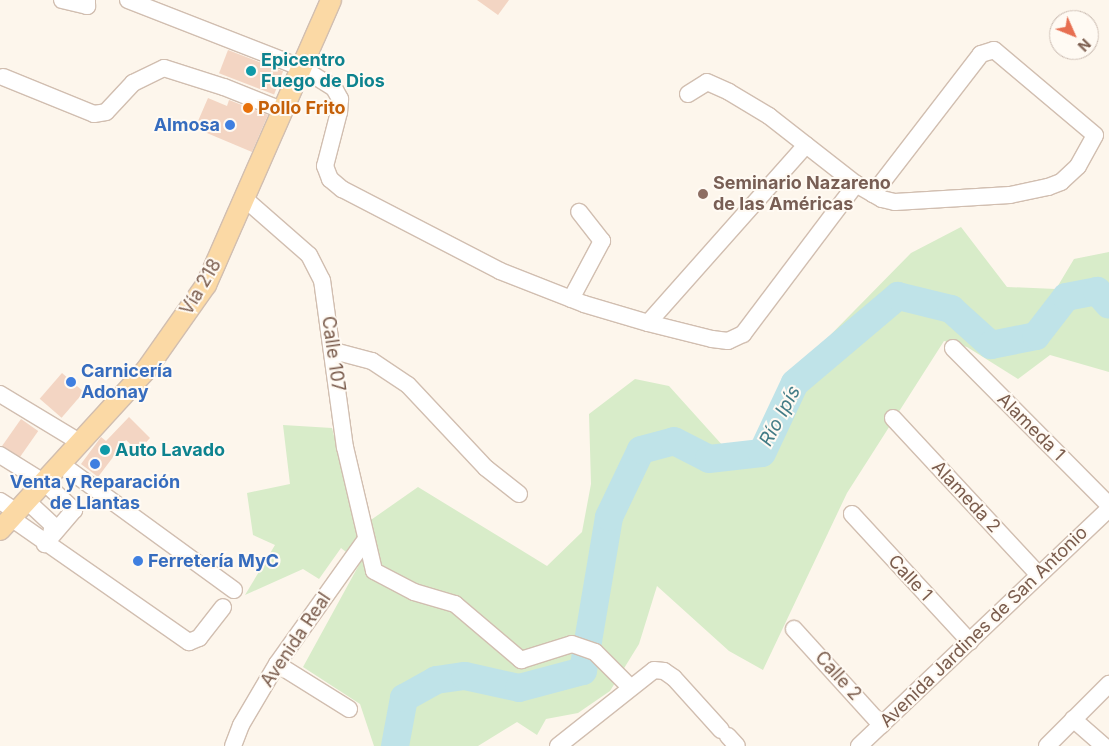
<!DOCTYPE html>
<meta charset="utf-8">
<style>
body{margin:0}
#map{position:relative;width:1109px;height:746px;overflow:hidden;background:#fdf6ec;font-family:Inter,sans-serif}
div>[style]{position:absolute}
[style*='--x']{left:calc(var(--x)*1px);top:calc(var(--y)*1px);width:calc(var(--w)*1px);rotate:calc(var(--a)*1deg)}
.green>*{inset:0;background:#d8ecc9}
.river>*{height:28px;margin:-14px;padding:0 14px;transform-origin:14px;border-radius:14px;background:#bfe3e8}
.building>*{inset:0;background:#f3d5c3;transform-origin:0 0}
.roads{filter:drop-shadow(1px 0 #d1beb0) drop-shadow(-1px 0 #d1beb0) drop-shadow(0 1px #d1beb0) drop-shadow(0 -1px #d1beb0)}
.minor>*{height:16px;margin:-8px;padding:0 8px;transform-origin:8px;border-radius:8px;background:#fff}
.major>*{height:20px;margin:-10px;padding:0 10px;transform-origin:10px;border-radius:10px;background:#fbd9a5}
.dots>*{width:14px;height:14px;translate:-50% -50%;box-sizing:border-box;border:2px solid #fffaf3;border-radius:50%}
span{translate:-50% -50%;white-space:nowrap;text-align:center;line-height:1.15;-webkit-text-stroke:4px #fffaf3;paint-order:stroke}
.culture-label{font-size:18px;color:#0d838f;font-weight:700}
.left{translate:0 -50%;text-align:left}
.food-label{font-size:18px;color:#c56008;font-weight:700}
.shop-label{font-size:18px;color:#366cbe;font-weight:700}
.right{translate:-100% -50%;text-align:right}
.education-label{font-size:18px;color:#785e54;font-weight:700}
.street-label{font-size:18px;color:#7a5c4d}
.water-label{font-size:19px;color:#437c86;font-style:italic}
.north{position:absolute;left:1049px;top:10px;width:50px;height:50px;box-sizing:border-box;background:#fffaf3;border:1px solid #cabbb1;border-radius:50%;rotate:134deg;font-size:14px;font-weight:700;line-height:20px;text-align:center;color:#7a5c4d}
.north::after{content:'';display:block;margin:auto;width:18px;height:22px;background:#e76f51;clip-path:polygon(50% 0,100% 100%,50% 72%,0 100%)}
</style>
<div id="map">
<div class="green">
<div style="clip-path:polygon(961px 227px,1007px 287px,1056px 289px,1074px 259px,1109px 252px,1109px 372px,1050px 355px,1018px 379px,967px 347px,944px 341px,847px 493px,763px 670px,729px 651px,657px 586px,639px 644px,610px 691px,578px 713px,546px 719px,537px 735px,517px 722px,478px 746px,374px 746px,360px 704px,303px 667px,360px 563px,341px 548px,319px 579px,303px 569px,245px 595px,275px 545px,253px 535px,247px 493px,290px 484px,283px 425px,332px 428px,358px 529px,418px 487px,547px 566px,582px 532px,591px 484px,589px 414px,635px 379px,669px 386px,724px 447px,754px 448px,796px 370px,911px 253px)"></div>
</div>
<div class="river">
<div style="--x:395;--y:746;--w:49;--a:-79.4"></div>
<div style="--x:404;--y:698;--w:37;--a:-29"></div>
<div style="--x:436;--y:680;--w:29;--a:-8"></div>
<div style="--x:465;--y:676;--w:55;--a:12.5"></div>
<div style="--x:519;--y:688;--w:66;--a:-14.9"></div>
<div style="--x:583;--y:671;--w:156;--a:-80.4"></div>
<div style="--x:609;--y:517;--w:74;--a:-64.5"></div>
<div style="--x:641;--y:450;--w:34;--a:-15"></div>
<div style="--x:674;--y:441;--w:39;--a:27"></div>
<div style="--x:709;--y:459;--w:53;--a:-6.5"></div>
<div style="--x:762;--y:453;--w:77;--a:-64.8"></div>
<div style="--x:795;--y:383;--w:135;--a:-40.2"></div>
<div style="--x:898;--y:296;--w:55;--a:13.8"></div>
<div style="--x:951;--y:309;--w:54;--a:42"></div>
<div style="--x:991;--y:345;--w:46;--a:-11.3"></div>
<div style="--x:1036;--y:336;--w:49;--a:-52.4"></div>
<div style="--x:1066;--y:297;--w:32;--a:-11"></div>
<div style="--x:1097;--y:291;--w:18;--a:49"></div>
</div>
<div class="building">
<div style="clip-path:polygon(477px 0,509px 0,498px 15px)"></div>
<div style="left:228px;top:50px;width:59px;height:25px;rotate:21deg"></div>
<div style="clip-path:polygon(208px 98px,227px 106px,229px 100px,268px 115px,252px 152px,195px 128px)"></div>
<div style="left:62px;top:373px;width:29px;height:34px;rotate:41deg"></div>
<div style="clip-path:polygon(129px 417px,150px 438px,138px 451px,126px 440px,98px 477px,81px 464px,101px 437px,106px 441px)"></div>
<div style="left:21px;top:419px;width:21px;height:33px;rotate:35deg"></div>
</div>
<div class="roads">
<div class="minor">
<div style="--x:62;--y:0;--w:26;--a:13"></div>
<div style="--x:87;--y:6;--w:6;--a:-90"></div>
<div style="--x:128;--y:0;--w:187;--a:21.3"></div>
<div style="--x:302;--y:68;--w:38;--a:32"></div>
<div style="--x:334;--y:88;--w:13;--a:61"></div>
<div style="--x:340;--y:99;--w:13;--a:94"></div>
<div style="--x:339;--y:112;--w:56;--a:104.5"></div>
<div style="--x:325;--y:166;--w:14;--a:69"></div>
<div style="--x:330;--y:179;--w:16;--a:40"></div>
<div style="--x:342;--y:189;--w:178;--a:27.4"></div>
<div style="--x:500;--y:271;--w:90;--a:21.4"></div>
<div style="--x:584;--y:304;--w:67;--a:16.5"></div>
<div style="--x:648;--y:323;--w:66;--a:14"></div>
<div style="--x:712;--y:339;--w:16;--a:7"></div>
<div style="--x:728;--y:341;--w:17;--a:-25"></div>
<div style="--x:743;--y:334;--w:188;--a:-53"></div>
<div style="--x:3;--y:77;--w:98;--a:22.1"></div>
<div style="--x:94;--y:114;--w:12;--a:-9"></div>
<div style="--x:106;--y:112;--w:40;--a:-47"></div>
<div style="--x:133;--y:83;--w:34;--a:-26"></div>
<div style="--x:164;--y:68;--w:63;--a:17.6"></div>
<div style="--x:224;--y:87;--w:65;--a:21.8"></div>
<div style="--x:688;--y:94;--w:22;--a:-32"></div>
<div style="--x:707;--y:82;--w:24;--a:24"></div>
<div style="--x:729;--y:92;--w:47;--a:31"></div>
<div style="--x:769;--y:116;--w:110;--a:38"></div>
<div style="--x:856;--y:184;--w:30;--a:30"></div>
<div style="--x:882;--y:199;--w:13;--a:13"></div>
<div style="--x:895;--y:202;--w:115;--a:-3.5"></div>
<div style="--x:1010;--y:195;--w:39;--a:-12"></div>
<div style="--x:1048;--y:187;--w:14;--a:-21"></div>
<div style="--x:1061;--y:182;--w:23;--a:-43"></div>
<div style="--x:1078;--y:166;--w:35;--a:-61"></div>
<div style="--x:1095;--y:135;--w:132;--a:-139.9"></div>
<div style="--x:994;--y:50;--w:14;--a:163"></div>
<div style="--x:981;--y:54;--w:177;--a:127.6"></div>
<div style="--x:245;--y:199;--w:85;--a:41.2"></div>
<div style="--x:309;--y:255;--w:28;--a:63"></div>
<div style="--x:322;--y:280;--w:169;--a:82.2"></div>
<div style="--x:345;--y:447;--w:127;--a:76.8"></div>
<div style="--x:374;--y:571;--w:45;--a:27.7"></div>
<div style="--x:414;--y:592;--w:43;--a:16.3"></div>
<div style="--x:455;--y:604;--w:87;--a:40.3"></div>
<div style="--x:521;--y:660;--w:53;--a:-17.4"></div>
<div style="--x:572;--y:644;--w:24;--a:19"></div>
<div style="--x:595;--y:652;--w:49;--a:45"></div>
<div style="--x:571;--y:299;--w:66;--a:-61.9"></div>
<div style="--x:602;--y:241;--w:37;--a:-128"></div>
<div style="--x:648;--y:323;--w:238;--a:-48.4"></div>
<div style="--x:953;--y:348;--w:221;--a:45.2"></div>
<div style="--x:334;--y:351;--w:39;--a:15"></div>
<div style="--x:372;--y:361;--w:43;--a:33.7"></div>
<div style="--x:408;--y:385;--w:114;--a:46.8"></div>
<div style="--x:486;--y:468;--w:42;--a:38.2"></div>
<div style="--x:0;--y:394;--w:95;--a:31.2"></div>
<div style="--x:893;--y:418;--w:214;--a:47.1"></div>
<div style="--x:0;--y:455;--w:53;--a:31.9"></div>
<div style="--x:45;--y:483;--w:40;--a:43"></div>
<div style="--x:74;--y:510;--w:45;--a:130.5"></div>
<div style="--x:61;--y:464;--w:214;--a:36.1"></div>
<div style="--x:0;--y:501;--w:20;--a:33"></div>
<div style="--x:27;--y:501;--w:35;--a:43"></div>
<div style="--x:53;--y:525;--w:13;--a:103"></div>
<div style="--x:852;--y:514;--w:174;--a:47.3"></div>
<div style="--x:11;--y:518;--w:217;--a:34.9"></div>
<div style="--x:189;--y:642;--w:11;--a:-22"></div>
<div style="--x:199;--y:638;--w:39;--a:-52"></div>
<div style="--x:794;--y:629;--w:130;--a:47.8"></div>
<div style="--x:277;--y:664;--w:85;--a:32"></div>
<div style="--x:1073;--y:719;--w:41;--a:41.1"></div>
<div style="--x:728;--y:736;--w:13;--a:48"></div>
<div style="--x:233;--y:746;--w:22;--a:-69"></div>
<div style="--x:241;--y:725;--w:71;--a:-59.5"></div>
<div style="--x:277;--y:664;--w:153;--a:-54.5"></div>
<div style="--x:558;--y:746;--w:122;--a:-38.4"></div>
<div style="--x:654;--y:670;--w:10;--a:6"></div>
<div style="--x:664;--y:671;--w:12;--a:35"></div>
<div style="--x:674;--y:678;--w:70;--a:47.9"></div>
<div style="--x:859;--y:746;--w:344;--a:-43.5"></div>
<div style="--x:1047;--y:746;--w:88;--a:-45"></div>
</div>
<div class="major">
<div style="--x:0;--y:530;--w:217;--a:-47.6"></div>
<div style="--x:146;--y:370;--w:104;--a:-54.8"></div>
<div style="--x:206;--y:285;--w:311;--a:-66.3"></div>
</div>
</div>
<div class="dots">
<div style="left:251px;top:71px;background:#0f9aa8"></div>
<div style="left:248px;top:108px;background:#e8710a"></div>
<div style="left:230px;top:125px;background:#3f7fe0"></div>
<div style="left:703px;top:194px;background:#8d6e63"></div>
<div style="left:71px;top:382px;background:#3f7fe0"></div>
<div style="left:105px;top:450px;background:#0f9aa8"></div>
<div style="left:95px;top:464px;background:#3f7fe0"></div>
<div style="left:138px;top:561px;background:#3f7fe0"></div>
</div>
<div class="culture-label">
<span class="left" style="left:261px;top:71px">Epicentro<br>Fuego de Dios</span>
<span class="left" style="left:115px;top:450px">Auto Lavado</span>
</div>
<div class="food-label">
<span class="left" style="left:258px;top:108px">Pollo Frito</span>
</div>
<div class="shop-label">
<span class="right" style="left:220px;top:125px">Almosa</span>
<span class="left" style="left:81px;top:382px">Carnicería<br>Adonay</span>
<span style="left:95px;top:493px">Venta y Reparación<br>de Llantas</span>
<span class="left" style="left:148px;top:561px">Ferretería MyC</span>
</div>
<div class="education-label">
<span class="left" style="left:713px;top:194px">Seminario Nazareno<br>de las Américas</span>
</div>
<div class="street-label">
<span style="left:201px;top:287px;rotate:-59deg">Vía 218</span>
<span style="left:333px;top:354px;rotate:82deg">Calle 107</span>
<span style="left:1031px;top:427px;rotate:45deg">Alameda 1</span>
<span style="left:966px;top:497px;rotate:47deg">Alameda 2</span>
<span style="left:910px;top:578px;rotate:47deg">Calle 1</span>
<span style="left:984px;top:627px;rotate:-44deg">Avenida Jardines de San Antonio</span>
<span style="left:296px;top:640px;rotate:-56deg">Avenida Real</span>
<span style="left:838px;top:676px;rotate:48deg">Calle 2</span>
</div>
<div class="water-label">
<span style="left:780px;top:416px;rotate:-62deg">Río Ipís</span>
</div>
<div class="north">N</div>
</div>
